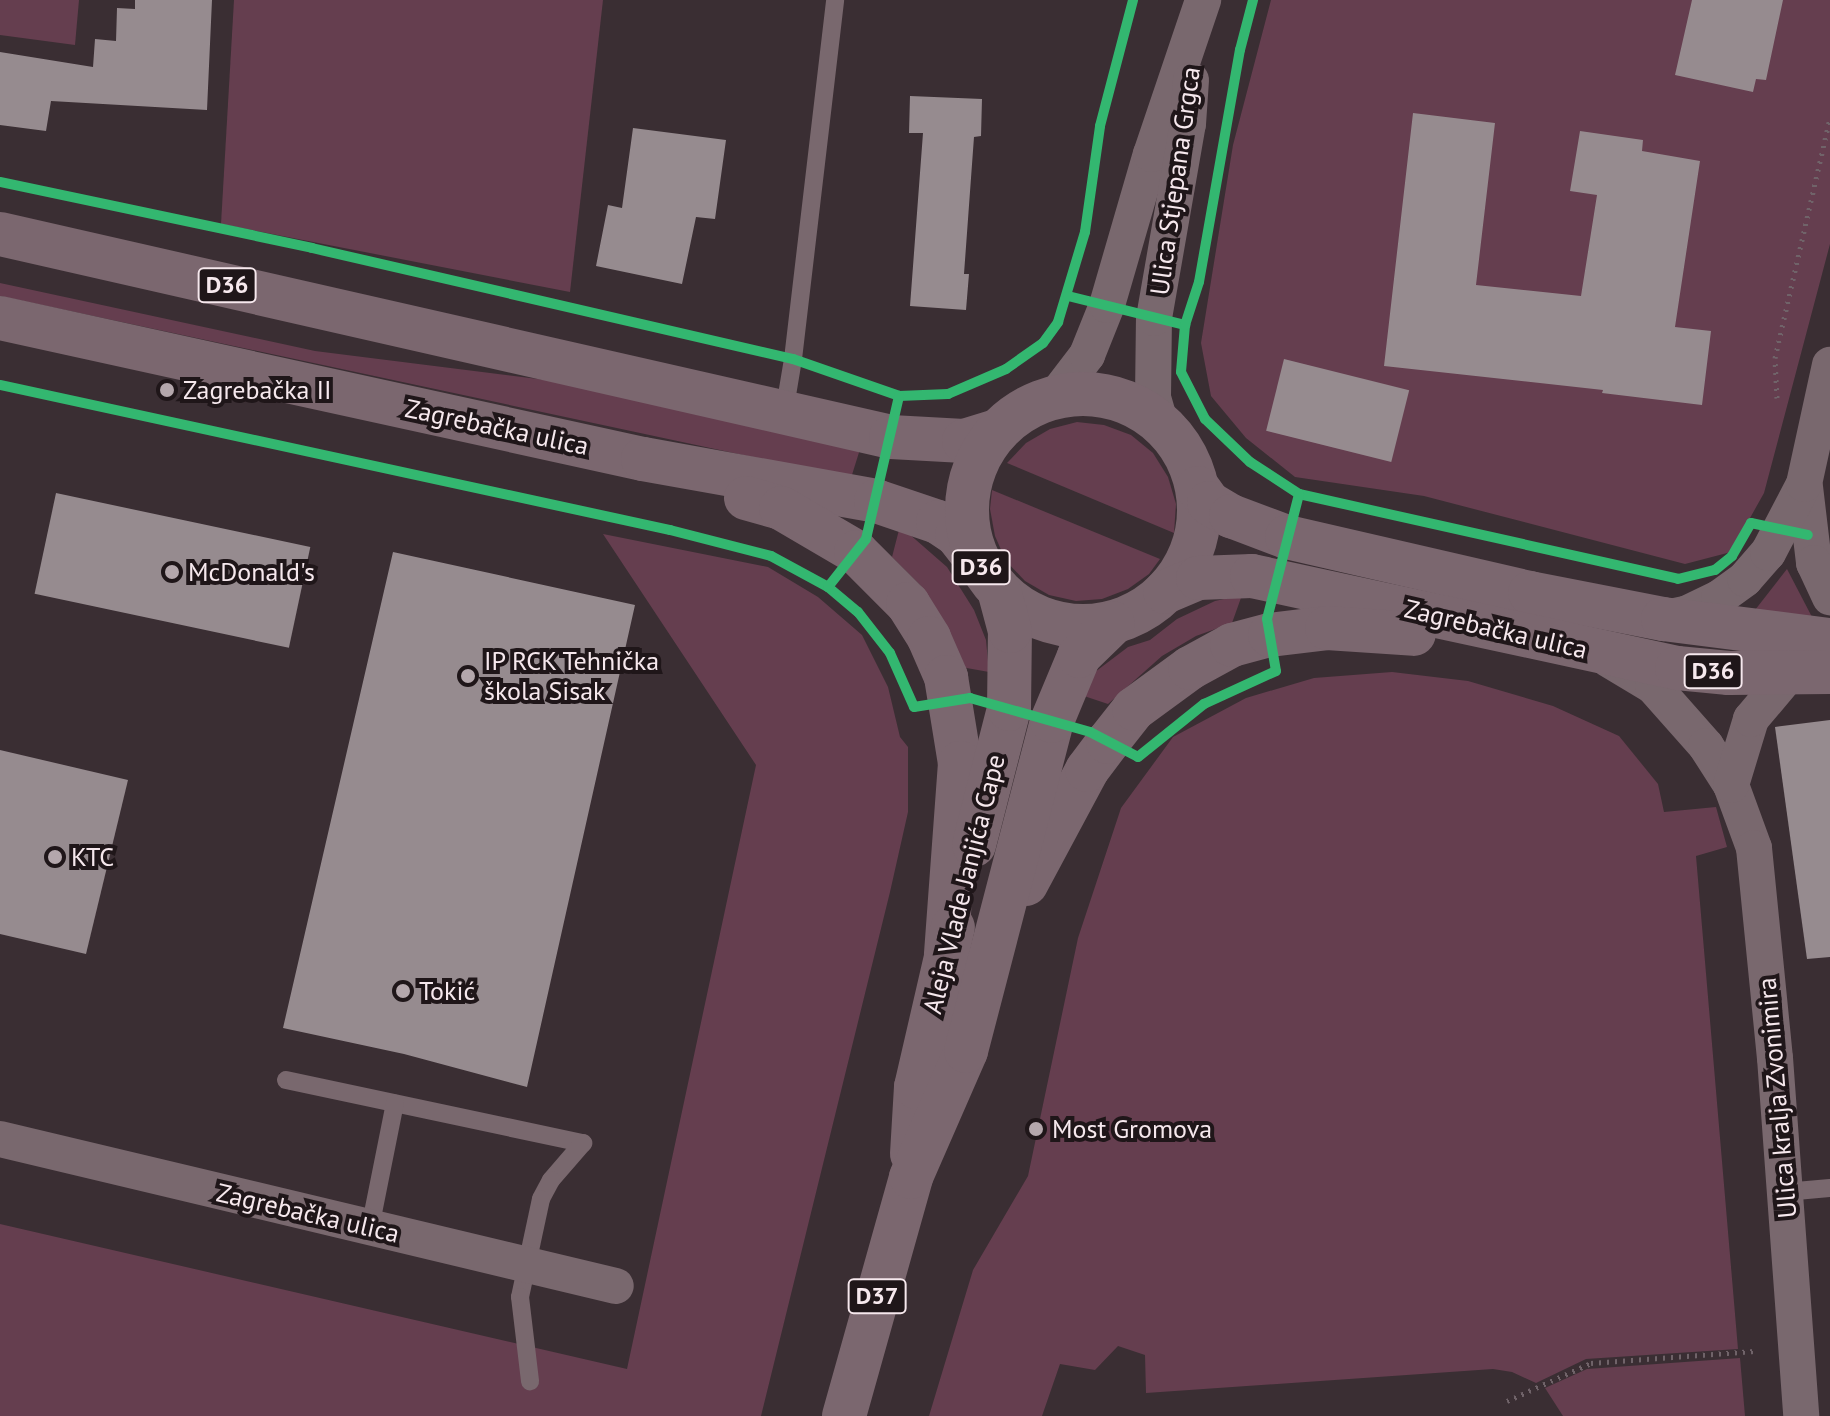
<!DOCTYPE html>
<meta charset="utf-8">
<style>
body{margin:0}
#map{position:relative;width:1830px;height:1416px;overflow:hidden;background:#3a2e33;font-family:"PT Sans",sans-serif}
div>[style]{position:absolute}
[style*='--x']{left:calc(var(--x)*1px);top:calc(var(--y)*1px);width:calc(var(--w)*1px);rotate:calc(var(--a)*1deg)}
.green>*{inset:0;background:#653e4f}
.building>*{inset:0;background:#968b8f;transform-origin:0 0}
.path>*{height:5px;margin-top:-2.5px;transform-origin:0;background:repeating-linear-gradient(90deg,#706369 0 2px,transparent 0 8px)}
.lane>*{height:18px;margin:-9px;padding:0 9px;transform-origin:9px;border-radius:9px;background:#79686e}
.street>*{height:36px;margin:-18px;padding:0 18px;transform-origin:18px;border-radius:18px;background:#79686e}
.primary>*{height:44px;margin:-22px;padding:0 22px;transform-origin:22px;border-radius:22px;background:#7b676f}
.primary>.ring{margin:-22px;padding:0;box-sizing:content-box;background:none;border:44px solid #7b676f;border-radius:50%}
.cycleway>*{height:10px;margin:-5px;padding:0 5px;transform-origin:5px;border-radius:5px;background:#33b770}
.dots>*{width:22px;height:22px;translate:-50% -50%;box-sizing:border-box;border:4px solid #1f1619;border-radius:50%}
span{translate:-50% -50%;white-space:nowrap;text-align:center;line-height:1.15;-webkit-text-stroke:8px #1f1619;paint-order:stroke}
.shield-label span{padding:2px 6px;background:#1f1619;border:2px solid;border-radius:6px;-webkit-text-stroke-width:0}
.shield-label{font-size:24px;color:#f6e8ed;font-weight:700}
.street-label{font-size:26px;color:#f6e8ed}
.poi-label{font-size:26px;color:#f6e8ed}
.left{translate:0 -50%;text-align:left}
</style>
<div id="map">
<div class="green">
<div style="clip-path:polygon(0 0,79px 0,75px 45px,0 35px)"></div>
<div style="clip-path:polygon(234px 0,603px 0,570px 292px,221px 224px)"></div>
<div style="clip-path:polygon(1271px 0,1830px 0,1830px 244px,1764px 493px,1731px 552px,1685px 564px,1424px 496px,1295px 477px,1246px 438px,1211px 396px,1201px 343px,1233px 145px)"></div>
<div style="clip-path:polygon(0 283px,315px 351px,546px 380px,861px 446px,851px 478px,0 296px)"></div>
<div style="clip-path:polygon(1077px 422px,1104px 425px,1131px 435px,1153px 453px,1168px 477px,1176px 504px,1174px 533px,1007px 463px,1026px 443px,1050px 429px)"></div>
<div style="clip-path:polygon(992px 490px,1160px 559px,1149px 574px,1128px 589px,1102px 599px,1076px 601px,1049px 595px,1025px 581px,1006px 561px,995px 536px,990px 509px)"></div>
<div style="clip-path:polygon(900px 526px,947px 567px,974px 610px,986px 640px,989px 672px,961px 667px,945px 623px,921px 586px,892px 557px)"></div>
<div style="clip-path:polygon(603px 534px,768px 567px,818px 597px,862px 635px,888px 687px,900px 737px,908px 747px,908px 812px,890px 892px,761px 1416px,0 1416px,0 1224px,627px 1369px,756px 765px)"></div>
<div style="clip-path:polygon(1787px 569px,1812px 617px,1755px 610px)"></div>
<div style="clip-path:polygon(1242px 595px,1232px 623px,1196px 636px,1162px 656px,1108px 704px,1081px 695px,1095px 672px,1128px 647px,1150px 640px,1177px 619px,1215px 601px)"></div>
<div style="clip-path:polygon(1392px 672px,1468px 681px,1553px 706px,1619px 736px,1658px 784px,1664px 812px,1716px 807px,1727px 847px,1696px 856px,1738px 1349px,1586px 1359px,1536px 1383px,1512px 1372px,1493px 1369px,1146px 1393px,1145px 1355px,1118px 1346px,1095px 1370px,1060px 1364px,1042px 1416px,929px 1416px,973px 1270px,1028px 1176px,1078px 938px,1121px 808px,1173px 737px,1246px 698px,1314px 678px)"></div>
<div style="clip-path:polygon(1740px 1358px,1745px 1416px,1563px 1416px,1545px 1388px,1587px 1369px)"></div>
</div>
<div class="building">
<div style="clip-path:polygon(135px 0,212px 0,207px 110px,51px 101px,46px 131px,0 125px,0 52px,93px 67px,95px 39px,116px 41px,117px 8px,135px 9px)"></div>
<div style="clip-path:polygon(1692px 0,1783px 0,1766px 80px,1756px 79px,1753px 92px,1675px 75px)"></div>
<div style="clip-path:polygon(910px 96px,982px 99px,981px 136px,974px 137px,964px 274px,969px 274px,966px 310px,910px 306px,923px 133px,909px 133px)"></div>
<div style="clip-path:polygon(1413px 113px,1495px 123px,1476px 285px,1581px 296px,1597px 195px,1570px 191px,1580px 131px,1643px 140px,1642px 151px,1700px 161px,1675px 327px,1711px 331px,1702px 405px,1602px 393px,1603px 390px,1384px 366px)"></div>
<div style="clip-path:polygon(633px 128px,726px 140px,715px 219px,696px 217px,682px 284px,596px 266px,608px 205px,622px 208px)"></div>
<div style="left:1284px;top:359px;width:129px;height:74px;rotate:14deg"></div>
<div style="left:56px;top:493px;width:260px;height:103px;rotate:12deg"></div>
<div style="clip-path:polygon(393px 552px,635px 605px,527px 1087px,404px 1054px,283px 1028px)"></div>
<div style="clip-path:polygon(1830px 720px,1830px 957px,1807px 959px,1775px 727px)"></div>
<div style="clip-path:polygon(0 750px,128px 780px,86px 954px,0 934px)"></div>
</div>
<div class="path">
<div style="--x:1777;--y:398;--w:40;--a:-92.9"></div>
<div style="--x:1775;--y:358;--w:247;--a:-77.1"></div>
<div style="--x:1507;--y:1401;--w:92;--a:-24.3"></div>
<div style="--x:1591;--y:1363;--w:164;--a:-4.2"></div>
</div>
<div class="lane">
<div style="--x:784;--y:413;--w:55;--a:-80.5"></div>
<div style="--x:793;--y:359;--w:361;--a:-83.3"></div>
<div style="--x:286;--y:1080;--w:304;--a:12"></div>
<div style="--x:583;--y:1143;--w:49;--a:130.9"></div>
<div style="--x:551;--y:1180;--w:21;--a:118"></div>
<div style="--x:541;--y:1199;--w:100;--a:102.1"></div>
<div style="--x:520;--y:1297;--w:85;--a:83.2"></div>
<div style="--x:1785;--y:1192;--w:45;--a:-5.1"></div>
<div style="--x:370;--y:1228;--w:127;--a:-78.7"></div>
</div>
<div class="street">
<div style="--x:1055;--y:397;--w:53;--a:-52.7"></div>
<div style="--x:1087;--y:355;--w:54;--a:-68.2"></div>
<div style="--x:1107;--y:305;--w:157;--a:-73.8"></div>
<div style="--x:1151;--y:154;--w:163;--a:-71.3"></div>
<div style="--x:1160;--y:422;--w:26;--a:-106"></div>
<div style="--x:1153;--y:397;--w:79;--a:-89.3"></div>
<div style="--x:1154;--y:318;--w:197;--a:-80.1"></div>
<div style="--x:1188;--y:124;--w:44;--a:-86.1"></div>
<div style="--x:1805;--y:487;--w:77;--a:83.2"></div>
<div style="--x:1814;--y:563;--w:38;--a:65"></div>
<div style="--x:1665;--y:618;--w:24;--a:-12"></div>
<div style="--x:1688;--y:613;--w:34;--a:-26"></div>
<div style="--x:1719;--y:598;--w:32;--a:-36"></div>
<div style="--x:1745;--y:579;--w:35;--a:-49"></div>
<div style="--x:1768;--y:553;--w:78;--a:-62.4"></div>
<div style="--x:1804;--y:484;--w:122;--a:-77.7"></div>
<div style="--x:1608;--y:659;--w:52;--a:31"></div>
<div style="--x:1653;--y:686;--w:80;--a:48.5"></div>
<div style="--x:1706;--y:746;--w:46;--a:57.3"></div>
<div style="--x:1731;--y:785;--w:67;--a:69.9"></div>
<div style="--x:1754;--y:848;--w:211;--a:84.3"></div>
<div style="--x:1775;--y:1058;--w:359;--a:85.8"></div>
<div style="--x:1731;--y:785;--w:69;--a:-73.1"></div>
<div style="--x:1751;--y:719;--w:57;--a:-49.9"></div>
<div style="--x:0;--y:1139;--w:633;--a:13.42"></div>
</div>
<div class="primary">
<div style="--x:0;--y:234;--w:914;--a:12.83"></div>
<div style="--x:891;--y:437;--w:73;--a:3.1"></div>
<div style="--x:964;--y:441;--w:34;--a:-17"></div>
<div style="--x:0;--y:318;--w:658;--a:12.37"></div>
<div style="--x:643;--y:459;--w:237;--a:10.2"></div>
<div style="--x:876;--y:501;--w:65;--a:18.7"></div>
<div style="--x:938;--y:522;--w:23;--a:34"></div>
<div style="--x:957;--y:535;--w:34;--a:52"></div>
<div class="ring" style="left:967px;top:394px;width:188px;height:188px"></div>
<div style="--x:1198;--y:488;--w:19;--a:54"></div>
<div style="--x:1209;--y:503;--w:26;--a:31"></div>
<div style="--x:1231;--y:516;--w:60;--a:20.6"></div>
<div style="--x:1287;--y:537;--w:249;--a:13"></div>
<div style="--x:1530;--y:593;--w:136;--a:11.1"></div>
<div style="--x:1663;--y:619;--w:168;--a:7.2"></div>
<div style="--x:746;--y:498;--w:36;--a:16"></div>
<div style="--x:781;--y:508;--w:87;--a:30.4"></div>
<div style="--x:856;--y:552;--w:74;--a:45"></div>
<div style="--x:908;--y:604;--w:40;--a:58"></div>
<div style="--x:929;--y:638;--w:43;--a:66.4"></div>
<div style="--x:946;--y:677;--w:87;--a:80.8"></div>
<div style="--x:960;--y:763;--w:192;--a:94.2"></div>
<div style="--x:1165;--y:592;--w:36;--a:-23"></div>
<div style="--x:1198;--y:578;--w:54;--a:-2.1"></div>
<div style="--x:1252;--y:576;--w:435;--a:12.2"></div>
<div style="--x:1677;--y:668;--w:52;--a:5.5"></div>
<div style="--x:1729;--y:673;--w:101;--a:-0.6"></div>
<div style="--x:974;--y:845;--w:140;--a:-75.6"></div>
<div style="--x:1009;--y:709;--w:78;--a:-89.3"></div>
<div style="--x:1010;--y:631;--w:39;--a:-105"></div>
<div style="--x:1026;--y:884;--w:129;--a:-61.8"></div>
<div style="--x:1087;--y:770;--w:35;--a:-53"></div>
<div style="--x:1108;--y:742;--w:42;--a:-51.8"></div>
<div style="--x:1134;--y:709;--w:69;--a:-36.2"></div>
<div style="--x:1190;--y:668;--w:48;--a:-28.7"></div>
<div style="--x:1232;--y:645;--w:39;--a:-15"></div>
<div style="--x:1270;--y:635;--w:57;--a:-7"></div>
<div style="--x:1327;--y:628;--w:87;--a:3.9"></div>
<div style="--x:912;--y:1154;--w:67;--a:-86.6"></div>
<div style="--x:916;--y:1087;--w:164;--a:-77"></div>
<div style="--x:844;--y:1416;--w:248;--a:-74.3"></div>
<div style="--x:911;--y:1177;--w:137;--a:-66.4"></div>
<div style="--x:966;--y:1051;--w:341;--a:-75.4"></div>
<div style="--x:1052;--y:721;--w:70;--a:-67.4"></div>
<div style="--x:1079;--y:656;--w:47;--a:-44.1"></div>
</div>
<div class="cycleway">
<div style="--x:0;--y:182;--w:319;--a:11.9"></div>
<div style="--x:312;--y:248;--w:494;--a:13"></div>
<div style="--x:793;--y:359;--w:112;--a:19.2"></div>
<div style="--x:899;--y:396;--w:49;--a:-2.3"></div>
<div style="--x:948;--y:394;--w:63;--a:-23.3"></div>
<div style="--x:1006;--y:369;--w:45;--a:-35.1"></div>
<div style="--x:1043;--y:343;--w:26;--a:-54"></div>
<div style="--x:1058;--y:322;--w:94;--a:-73.3"></div>
<div style="--x:1085;--y:232;--w:107;--a:-81.9"></div>
<div style="--x:1100;--y:126;--w:130;--a:-75.3"></div>
<div style="--x:1068;--y:296;--w:121;--a:13.9"></div>
<div style="--x:1185;--y:325;--w:47;--a:94.9"></div>
<div style="--x:1181;--y:372;--w:53;--a:62.9"></div>
<div style="--x:1205;--y:419;--w:62;--a:43.7"></div>
<div style="--x:1250;--y:462;--w:59;--a:33.1"></div>
<div style="--x:1299;--y:494;--w:388;--a:12.6"></div>
<div style="--x:1678;--y:579;--w:38;--a:-14"></div>
<div style="--x:1715;--y:570;--w:22;--a:-39"></div>
<div style="--x:1732;--y:556;--w:38;--a:-60"></div>
<div style="--x:1751;--y:523;--w:58;--a:11.9"></div>
<div style="--x:1185;--y:325;--w:45;--a:-72"></div>
<div style="--x:1199;--y:282;--w:236;--a:-80"></div>
<div style="--x:1240;--y:50;--w:52;--a:-75.4"></div>
<div style="--x:0;--y:385;--w:686;--a:12.21"></div>
<div style="--x:670;--y:530;--w:104;--a:14.4"></div>
<div style="--x:771;--y:556;--w:65;--a:28.5"></div>
<div style="--x:828;--y:587;--w:39;--a:40"></div>
<div style="--x:858;--y:612;--w:52;--a:52"></div>
<div style="--x:890;--y:653;--w:59;--a:66"></div>
<div style="--x:914;--y:707;--w:57;--a:-9.1"></div>
<div style="--x:970;--y:698;--w:125;--a:15.8"></div>
<div style="--x:1090;--y:732;--w:54;--a:27.5"></div>
<div style="--x:1138;--y:757;--w:85;--a:-38.8"></div>
<div style="--x:1204;--y:704;--w:79;--a:-24.6"></div>
<div style="--x:1276;--y:671;--w:53;--a:-99.8"></div>
<div style="--x:1267;--y:619;--w:129;--a:-75.6"></div>
<div style="--x:828;--y:587;--w:61;--a:-51.6"></div>
<div style="--x:866;--y:539;--w:147;--a:-77"></div>
</div>
<div class="dots">
<div style="left:167px;top:390px;background:#b4a7ac"></div>
<div style="left:172px;top:572px;background:#b4a7ac"></div>
<div style="left:468px;top:676px;background:#b4a7ac"></div>
<div style="left:55px;top:857px;background:#b4a7ac"></div>
<div style="left:403px;top:991px;background:#b4a7ac"></div>
<div style="left:1036px;top:1129px;background:#b4a7ac"></div>
</div>
<div class="shield-label">
<span style="left:227px;top:285px">D36</span>
<span style="left:981px;top:567px">D36</span>
<span style="left:1713px;top:671px">D36</span>
<span style="left:877px;top:1296px">D37</span>
</div>
<div class="street-label">
<span style="left:1175px;top:181px;rotate:-82deg">Ulica Stjepana Grgca</span>
<span style="left:497px;top:427px;rotate:12deg">Zagrebačka ulica</span>
<span style="left:1496px;top:629px;rotate:13deg">Zagrebačka ulica</span>
<span style="left:964px;top:884px;rotate:-76deg">Aleja Vlade Janjića Cape</span>
<span style="left:1777px;top:1098px;rotate:-95deg">Ulica kralja Zvonimira</span>
<span style="left:308px;top:1213px;rotate:13deg">Zagrebačka ulica</span>
</div>
<div class="poi-label">
<span class="left" style="left:183px;top:390px">Zagrebačka II</span>
<span class="left" style="left:188px;top:572px">McDonald's</span>
<span class="left" style="left:484px;top:676px">IP RCK Tehnička<br>škola Sisak</span>
<span class="left" style="left:71px;top:857px">KTC</span>
<span class="left" style="left:419px;top:991px">Tokić</span>
<span class="left" style="left:1052px;top:1129px">Most Gromova</span>
</div>
</div>
